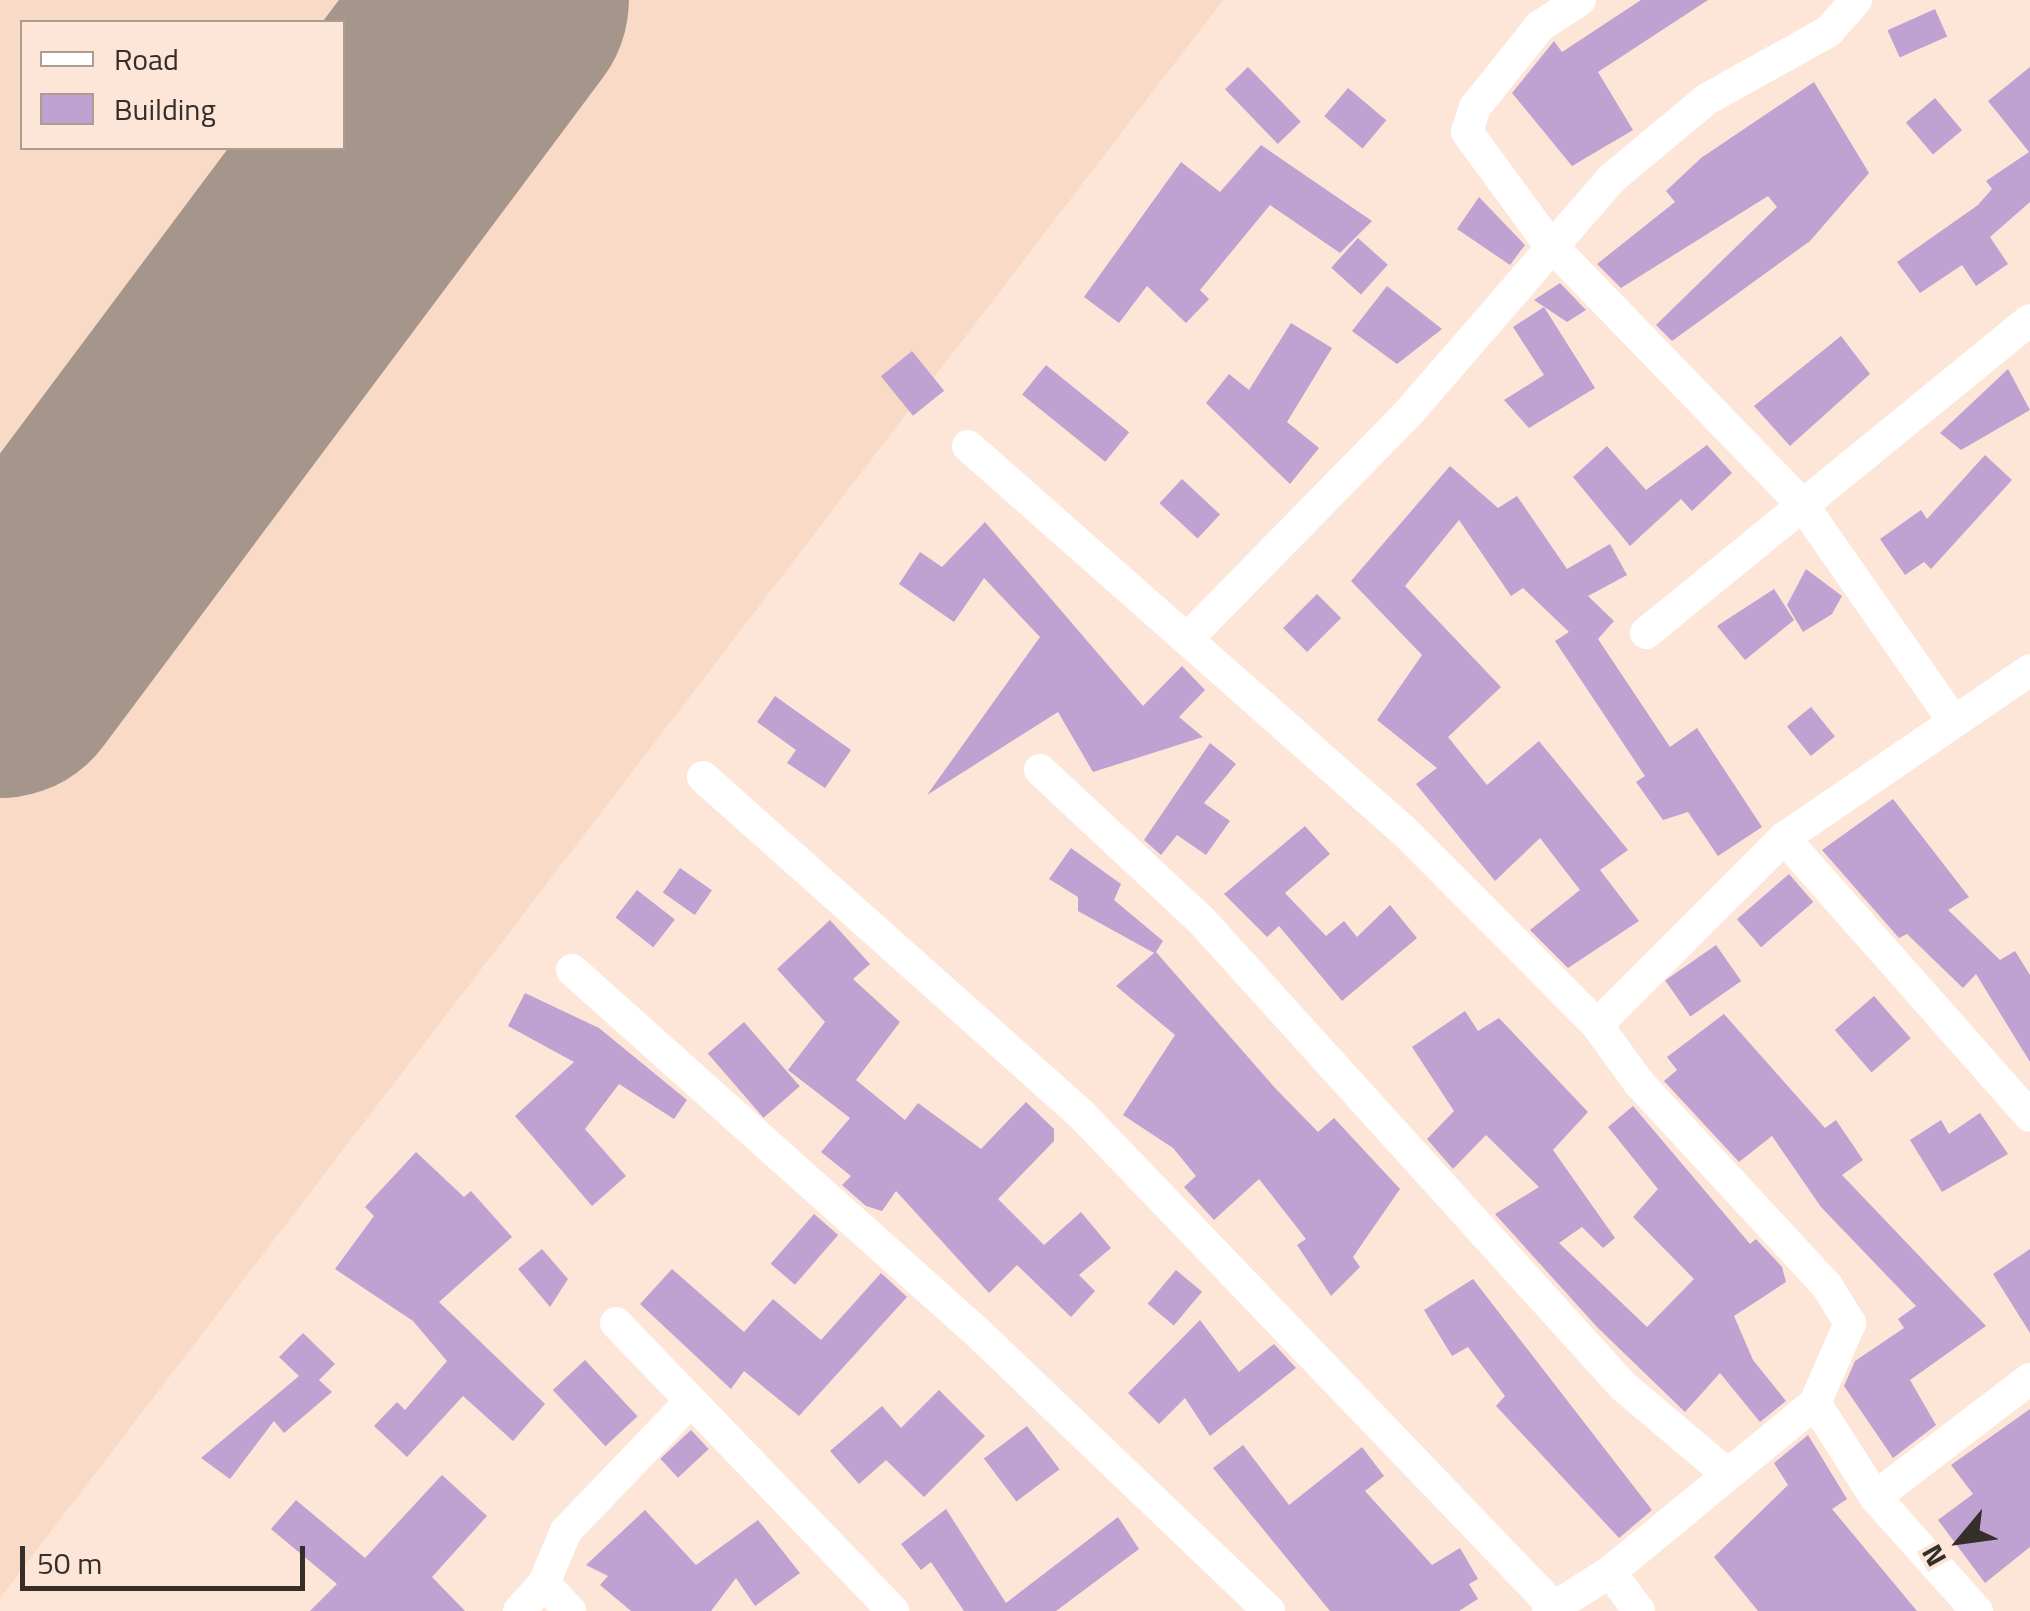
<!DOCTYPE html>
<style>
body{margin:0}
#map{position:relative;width:2030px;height:1611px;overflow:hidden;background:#fde6d8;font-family:"Titillium Web",sans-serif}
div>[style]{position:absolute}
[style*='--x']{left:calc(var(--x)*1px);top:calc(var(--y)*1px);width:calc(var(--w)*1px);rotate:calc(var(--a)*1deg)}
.built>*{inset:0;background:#f8dac7}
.runway>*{height:258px;margin:-129px;padding:0 129px;transform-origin:129px;border-radius:129px;background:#a5958a}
.building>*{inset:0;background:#bfa1d2;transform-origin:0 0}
.street>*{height:32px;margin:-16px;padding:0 16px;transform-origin:16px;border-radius:16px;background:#fff}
span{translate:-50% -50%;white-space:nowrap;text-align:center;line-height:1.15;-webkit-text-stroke:9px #fde6d8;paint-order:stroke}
.legend{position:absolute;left:20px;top:20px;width:325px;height:130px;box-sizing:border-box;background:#fde6d8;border:2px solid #ad9c92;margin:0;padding:12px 18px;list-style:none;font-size:30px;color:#362e28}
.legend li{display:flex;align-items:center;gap:20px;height:50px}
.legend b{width:50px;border:2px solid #ad9c92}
.north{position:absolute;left:1910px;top:1491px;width:100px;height:100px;-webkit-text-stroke:8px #fde6d8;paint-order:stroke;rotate:241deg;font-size:28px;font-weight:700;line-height:40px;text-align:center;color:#362e28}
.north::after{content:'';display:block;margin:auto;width:35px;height:45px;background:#362e28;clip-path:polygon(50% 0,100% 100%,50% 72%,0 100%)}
.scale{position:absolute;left:20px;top:1546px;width:285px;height:45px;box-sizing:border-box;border:5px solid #362e28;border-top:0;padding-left:12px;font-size:30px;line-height:35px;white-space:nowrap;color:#362e28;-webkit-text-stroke:8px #fde6d8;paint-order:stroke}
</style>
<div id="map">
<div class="built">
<div style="clip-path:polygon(evenodd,0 0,1223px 0,0 1598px,0 0,22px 22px,342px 22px,342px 148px,22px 148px,22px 22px)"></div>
</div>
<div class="runway">
<div style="--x:0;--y:669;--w:835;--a:-53.23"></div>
</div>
<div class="building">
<div style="clip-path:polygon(1641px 0,1708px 0,1598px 72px,1633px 130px,1572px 166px,1512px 93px,1554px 41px,1562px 52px)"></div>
<div style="left:1935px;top:9px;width:30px;height:52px;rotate:66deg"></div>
<div style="left:1248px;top:67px;width:76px;height:32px;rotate:46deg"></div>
<div style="clip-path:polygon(2030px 67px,2030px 202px,1990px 237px,2008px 264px,1976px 286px,1962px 265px,1920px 293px,1897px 262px,1978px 205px,1992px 189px,1986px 181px,2029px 152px,1988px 101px)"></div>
<div style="clip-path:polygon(1814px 82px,1869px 173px,1810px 241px,1672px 341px,1656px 325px,1777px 207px,1768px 196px,1621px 288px,1597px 264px,1675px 202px,1666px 191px,1701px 158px)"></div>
<div style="left:1348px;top:88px;width:50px;height:37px;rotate:40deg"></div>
<div style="left:1935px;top:98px;width:42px;height:38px;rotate:50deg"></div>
<div style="clip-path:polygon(1261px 145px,1372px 221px,1340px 253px,1270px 205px,1200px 290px,1209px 299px,1186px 323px,1147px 286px,1119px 323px,1084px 297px,1181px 162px,1220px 192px)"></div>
<div style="clip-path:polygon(1479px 197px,1525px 245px,1510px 265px,1457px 229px)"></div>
<div style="left:1358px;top:238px;width:40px;height:40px;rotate:42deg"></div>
<div style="clip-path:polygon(1560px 283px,1586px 310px,1567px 322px,1534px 300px)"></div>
<div style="clip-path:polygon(1387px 286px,1442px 329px,1397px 364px,1352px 331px)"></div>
<div style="clip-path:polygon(1544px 307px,1595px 388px,1529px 428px,1504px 400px,1544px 375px,1513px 327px)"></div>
<div style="clip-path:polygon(1291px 323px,1332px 348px,1287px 422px,1319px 448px,1290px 484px,1206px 403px,1229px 374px,1249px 390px)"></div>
<div style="clip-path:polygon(1841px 336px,1870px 374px,1790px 446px,1754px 406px)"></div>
<div style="left:912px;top:351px;width:51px;height:40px;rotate:51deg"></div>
<div style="left:1046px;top:365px;width:107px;height:38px;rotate:39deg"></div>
<div style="clip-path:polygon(2008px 369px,2030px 410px,1961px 450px,1940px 433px)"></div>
<div style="clip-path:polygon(1707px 445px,1732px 473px,1692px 511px,1681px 499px,1630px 546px,1573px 477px,1607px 446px,1646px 490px)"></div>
<div style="clip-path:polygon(1985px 455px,2012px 480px,1931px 569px,1924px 562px,1905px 575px,1880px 539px,1921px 510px,1927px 519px)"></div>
<div style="clip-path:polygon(1450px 466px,1498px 508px,1517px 496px,1567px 569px,1610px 544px,1627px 575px,1588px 596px,1614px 621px,1598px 639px,1670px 747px,1697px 728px,1762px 827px,1718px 856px,1688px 812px,1663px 820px,1636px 782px,1645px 776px,1555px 641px,1569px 632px,1523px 588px,1511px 596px,1459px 520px,1405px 586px,1501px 687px,1448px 737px,1487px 785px,1539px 741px,1628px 850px,1600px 870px,1639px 921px,1568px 968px,1530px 930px,1580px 890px,1540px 838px,1495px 881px,1416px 784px,1437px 768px,1377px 720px,1422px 655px,1351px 581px)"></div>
<div style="left:1182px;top:479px;width:52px;height:33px;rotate:43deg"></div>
<div style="clip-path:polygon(985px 522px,1143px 706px,1182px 666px,1205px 690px,1179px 717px,1203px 737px,1093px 772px,1058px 712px,927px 795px,1040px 637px,984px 578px,954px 622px,899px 584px,920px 552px,942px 567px)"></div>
<div style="clip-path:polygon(1806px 569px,1842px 596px,1832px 614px,1803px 632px,1787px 605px)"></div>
<div style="clip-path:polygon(1774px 589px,1794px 620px,1745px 660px,1717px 626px)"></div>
<div style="left:1317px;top:594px;width:34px;height:48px;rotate:45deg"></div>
<div style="clip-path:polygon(775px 696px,851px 750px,825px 788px,787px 763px,796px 750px,757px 722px)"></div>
<div style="left:1811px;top:707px;width:38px;height:31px;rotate:51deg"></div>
<div style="clip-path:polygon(1210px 743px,1236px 764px,1204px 803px,1230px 821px,1206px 855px,1177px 835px,1161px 855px,1144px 840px)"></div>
<div style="clip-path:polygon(1893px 799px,1969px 897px,1948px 910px,2000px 960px,2015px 951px,2030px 975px,2030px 1062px,1976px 974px,1963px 988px,1907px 934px,1899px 938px,1822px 850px)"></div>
<div style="clip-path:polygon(1305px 826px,1330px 854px,1285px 893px,1326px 936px,1344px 921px,1357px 937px,1390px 905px,1417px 938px,1342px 1001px,1279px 926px,1267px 937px,1224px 894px)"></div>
<div style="clip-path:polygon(1071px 848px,1121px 884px,1114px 900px,1163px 941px,1156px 952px,1275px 1088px,1318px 1132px,1334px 1118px,1400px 1189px,1353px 1257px,1360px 1267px,1331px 1296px,1297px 1245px,1306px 1239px,1259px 1179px,1214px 1220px,1184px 1187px,1196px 1176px,1173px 1148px,1123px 1115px,1175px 1035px,1116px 986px,1154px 953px,1078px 911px,1078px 897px,1049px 879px)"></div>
<div style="left:680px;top:868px;width:39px;height:30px;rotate:35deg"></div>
<div style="left:1789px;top:874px;width:37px;height:69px;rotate:49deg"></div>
<div style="left:637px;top:890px;width:48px;height:35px;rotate:38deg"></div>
<div style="clip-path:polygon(830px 920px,870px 964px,853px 979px,900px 1022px,856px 1080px,905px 1120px,918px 1103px,981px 1149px,1026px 1102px,1054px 1129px,1054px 1141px,998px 1199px,1044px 1245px,1081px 1212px,1111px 1248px,1079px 1275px,1095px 1291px,1071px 1317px,1017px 1265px,989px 1293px,896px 1191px,882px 1211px,866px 1206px,842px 1185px,851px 1176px,821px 1152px,850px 1118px,788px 1070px,825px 1022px,777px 969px)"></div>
<div style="left:1716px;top:945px;width:44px;height:62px;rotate:55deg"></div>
<div style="clip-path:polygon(525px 993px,599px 1028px,687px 1100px,674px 1119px,619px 1084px,585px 1129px,626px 1176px,592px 1206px,515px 1116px,574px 1062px,508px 1026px)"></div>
<div style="left:1874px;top:996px;width:56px;height:52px;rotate:49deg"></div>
<div style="clip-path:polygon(1465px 1011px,1478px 1031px,1499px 1018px,1588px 1112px,1553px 1150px,1615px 1238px,1603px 1248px,1582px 1227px,1559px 1243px,1647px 1327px,1694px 1279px,1633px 1217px,1658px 1189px,1608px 1127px,1633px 1106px,1750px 1244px,1756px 1239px,1782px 1267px,1786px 1282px,1734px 1316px,1753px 1360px,1786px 1401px,1760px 1422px,1720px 1373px,1685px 1412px,1597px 1327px,1495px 1214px,1539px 1187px,1486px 1135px,1453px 1169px,1427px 1139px,1454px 1111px,1412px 1047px)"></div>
<div style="clip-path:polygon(1724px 1014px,1825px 1128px,1836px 1120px,1863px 1160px,1842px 1175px,1986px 1326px,1910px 1380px,1936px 1425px,1893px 1458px,1844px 1386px,1855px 1361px,1904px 1328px,1898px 1319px,1916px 1306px,1821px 1207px,1772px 1136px,1739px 1162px,1664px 1081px,1677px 1070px,1667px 1057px)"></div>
<div style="left:744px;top:1022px;width:85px;height:48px;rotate:49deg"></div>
<div style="clip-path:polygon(1980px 1113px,2008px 1154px,1942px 1192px,1910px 1140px,1941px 1120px,1949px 1134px)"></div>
<div style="clip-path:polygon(416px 1152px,464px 1197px,471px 1191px,512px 1237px,439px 1302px,545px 1404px,513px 1441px,463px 1396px,407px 1457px,374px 1426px,397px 1402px,405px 1410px,447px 1361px,413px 1321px,335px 1269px,374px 1216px,365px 1207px)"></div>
<div style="left:814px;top:1214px;width:32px;height:66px;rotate:41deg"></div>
<div style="clip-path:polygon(542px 1249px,568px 1279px,550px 1307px,518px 1269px)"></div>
<div style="clip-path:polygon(2030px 1249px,2030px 1333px,1993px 1274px)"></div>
<div style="clip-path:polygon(672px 1269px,744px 1332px,773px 1299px,821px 1340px,881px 1273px,907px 1297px,799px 1416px,744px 1371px,731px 1389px,640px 1304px)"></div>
<div style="left:1176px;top:1270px;width:34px;height:44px;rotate:40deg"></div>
<div style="clip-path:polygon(1473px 1279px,1652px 1510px,1619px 1538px,1496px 1406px,1505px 1396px,1468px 1347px,1452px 1356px,1424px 1310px)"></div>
<div style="clip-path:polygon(1200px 1320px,1239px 1372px,1274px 1344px,1296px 1368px,1210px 1436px,1185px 1398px,1159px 1424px,1128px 1393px)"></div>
<div style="clip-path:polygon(303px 1333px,335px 1364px,319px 1380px,332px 1392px,284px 1433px,274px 1421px,230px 1479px,201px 1458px,299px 1376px,279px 1357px)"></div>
<div style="left:585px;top:1360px;width:77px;height:44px;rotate:47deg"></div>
<div style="clip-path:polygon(939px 1390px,985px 1436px,924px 1497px,886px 1460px,859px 1484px,830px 1451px,882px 1406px,901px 1428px)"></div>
<div style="clip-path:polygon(2030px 1409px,2030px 1547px,1985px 1583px,1938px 1520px,1973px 1494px,1951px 1465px)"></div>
<div style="left:1027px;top:1426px;width:54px;height:54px;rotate:53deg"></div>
<div style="left:691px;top:1430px;width:26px;height:42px;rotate:47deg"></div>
<div style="clip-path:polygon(1808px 1435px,1847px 1499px,1832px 1509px,1917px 1611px,1758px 1611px,1714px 1557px,1788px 1485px,1774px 1463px)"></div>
<div style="clip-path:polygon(1243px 1445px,1289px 1505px,1362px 1447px,1384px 1476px,1365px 1491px,1432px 1565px,1460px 1548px,1478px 1579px,1469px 1584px,1478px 1599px,1459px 1611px,1330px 1611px,1213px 1468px)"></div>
<div style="clip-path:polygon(442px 1475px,487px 1516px,432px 1577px,465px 1611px,310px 1611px,337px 1584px,271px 1529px,296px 1500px,365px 1558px)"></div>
<div style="clip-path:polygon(946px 1509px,1006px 1603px,1118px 1517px,1139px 1549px,1056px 1611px,964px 1611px,931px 1562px,921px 1570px,901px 1544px)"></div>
<div style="clip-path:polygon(645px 1510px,696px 1565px,758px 1520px,800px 1573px,755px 1606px,736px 1578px,711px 1611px,631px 1611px,600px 1585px,608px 1576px,586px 1565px)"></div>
</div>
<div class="street">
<div style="--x:1580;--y:0;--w:48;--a:147"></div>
<div style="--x:1540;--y:26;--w:104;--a:128.7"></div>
<div style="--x:1475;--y:107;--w:26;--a:108"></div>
<div style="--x:1467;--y:132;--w:134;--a:53.8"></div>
<div style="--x:1546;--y:240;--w:368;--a:45.9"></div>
<div style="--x:1802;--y:504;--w:262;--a:55.1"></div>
<div style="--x:968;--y:446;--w:582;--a:41.45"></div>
<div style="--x:1404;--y:831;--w:274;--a:45.1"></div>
<div style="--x:1597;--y:1025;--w:72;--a:54.1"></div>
<div style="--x:1639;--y:1083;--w:277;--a:47.2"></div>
<div style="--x:1827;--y:1286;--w:44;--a:58.1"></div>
<div style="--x:1850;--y:1323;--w:87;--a:113.6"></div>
<div style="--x:1815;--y:1403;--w:112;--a:57.4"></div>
<div style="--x:1875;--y:1497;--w:153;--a:48.2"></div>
<div style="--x:1646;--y:633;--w:495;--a:-39.2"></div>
<div style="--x:1192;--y:634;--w:313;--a:-45.6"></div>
<div style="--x:1411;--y:410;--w:306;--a:-49.1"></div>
<div style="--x:1611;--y:179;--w:125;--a:-39.8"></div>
<div style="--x:1707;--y:99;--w:140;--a:-29.1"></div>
<div style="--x:1829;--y:31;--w:41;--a:-48.9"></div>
<div style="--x:1040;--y:770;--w:220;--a:43"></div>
<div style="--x:1201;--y:920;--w:629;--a:47.84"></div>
<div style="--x:1623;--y:1386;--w:136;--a:40.2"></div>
<div style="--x:703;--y:777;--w:506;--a:41.72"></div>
<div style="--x:1081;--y:1114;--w:682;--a:46.19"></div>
<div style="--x:1784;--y:838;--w:371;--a:48.5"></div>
<div style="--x:572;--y:970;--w:543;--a:41.79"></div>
<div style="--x:977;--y:1332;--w:404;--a:43.7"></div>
<div style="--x:1597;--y:1025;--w:264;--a:-45"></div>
<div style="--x:1784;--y:838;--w:298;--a:-34.3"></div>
<div style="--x:616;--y:1323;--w:400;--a:46.1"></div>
<div style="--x:1875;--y:1497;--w:195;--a:-37.3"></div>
<div style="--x:1610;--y:1572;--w:49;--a:53.4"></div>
<div style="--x:519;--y:1611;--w:38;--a:-48"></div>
<div style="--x:570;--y:1611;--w:38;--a:-133"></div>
<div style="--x:544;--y:1583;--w:56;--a:-67.1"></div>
<div style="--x:566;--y:1531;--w:176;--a:-46.2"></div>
<div style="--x:1548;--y:1611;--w:73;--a:-32.2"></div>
<div style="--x:1610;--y:1572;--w:266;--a:-39.5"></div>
</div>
<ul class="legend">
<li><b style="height:12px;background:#fff"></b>Road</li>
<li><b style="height:28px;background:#bfa1d2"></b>Building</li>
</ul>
<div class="north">N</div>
<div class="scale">50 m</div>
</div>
